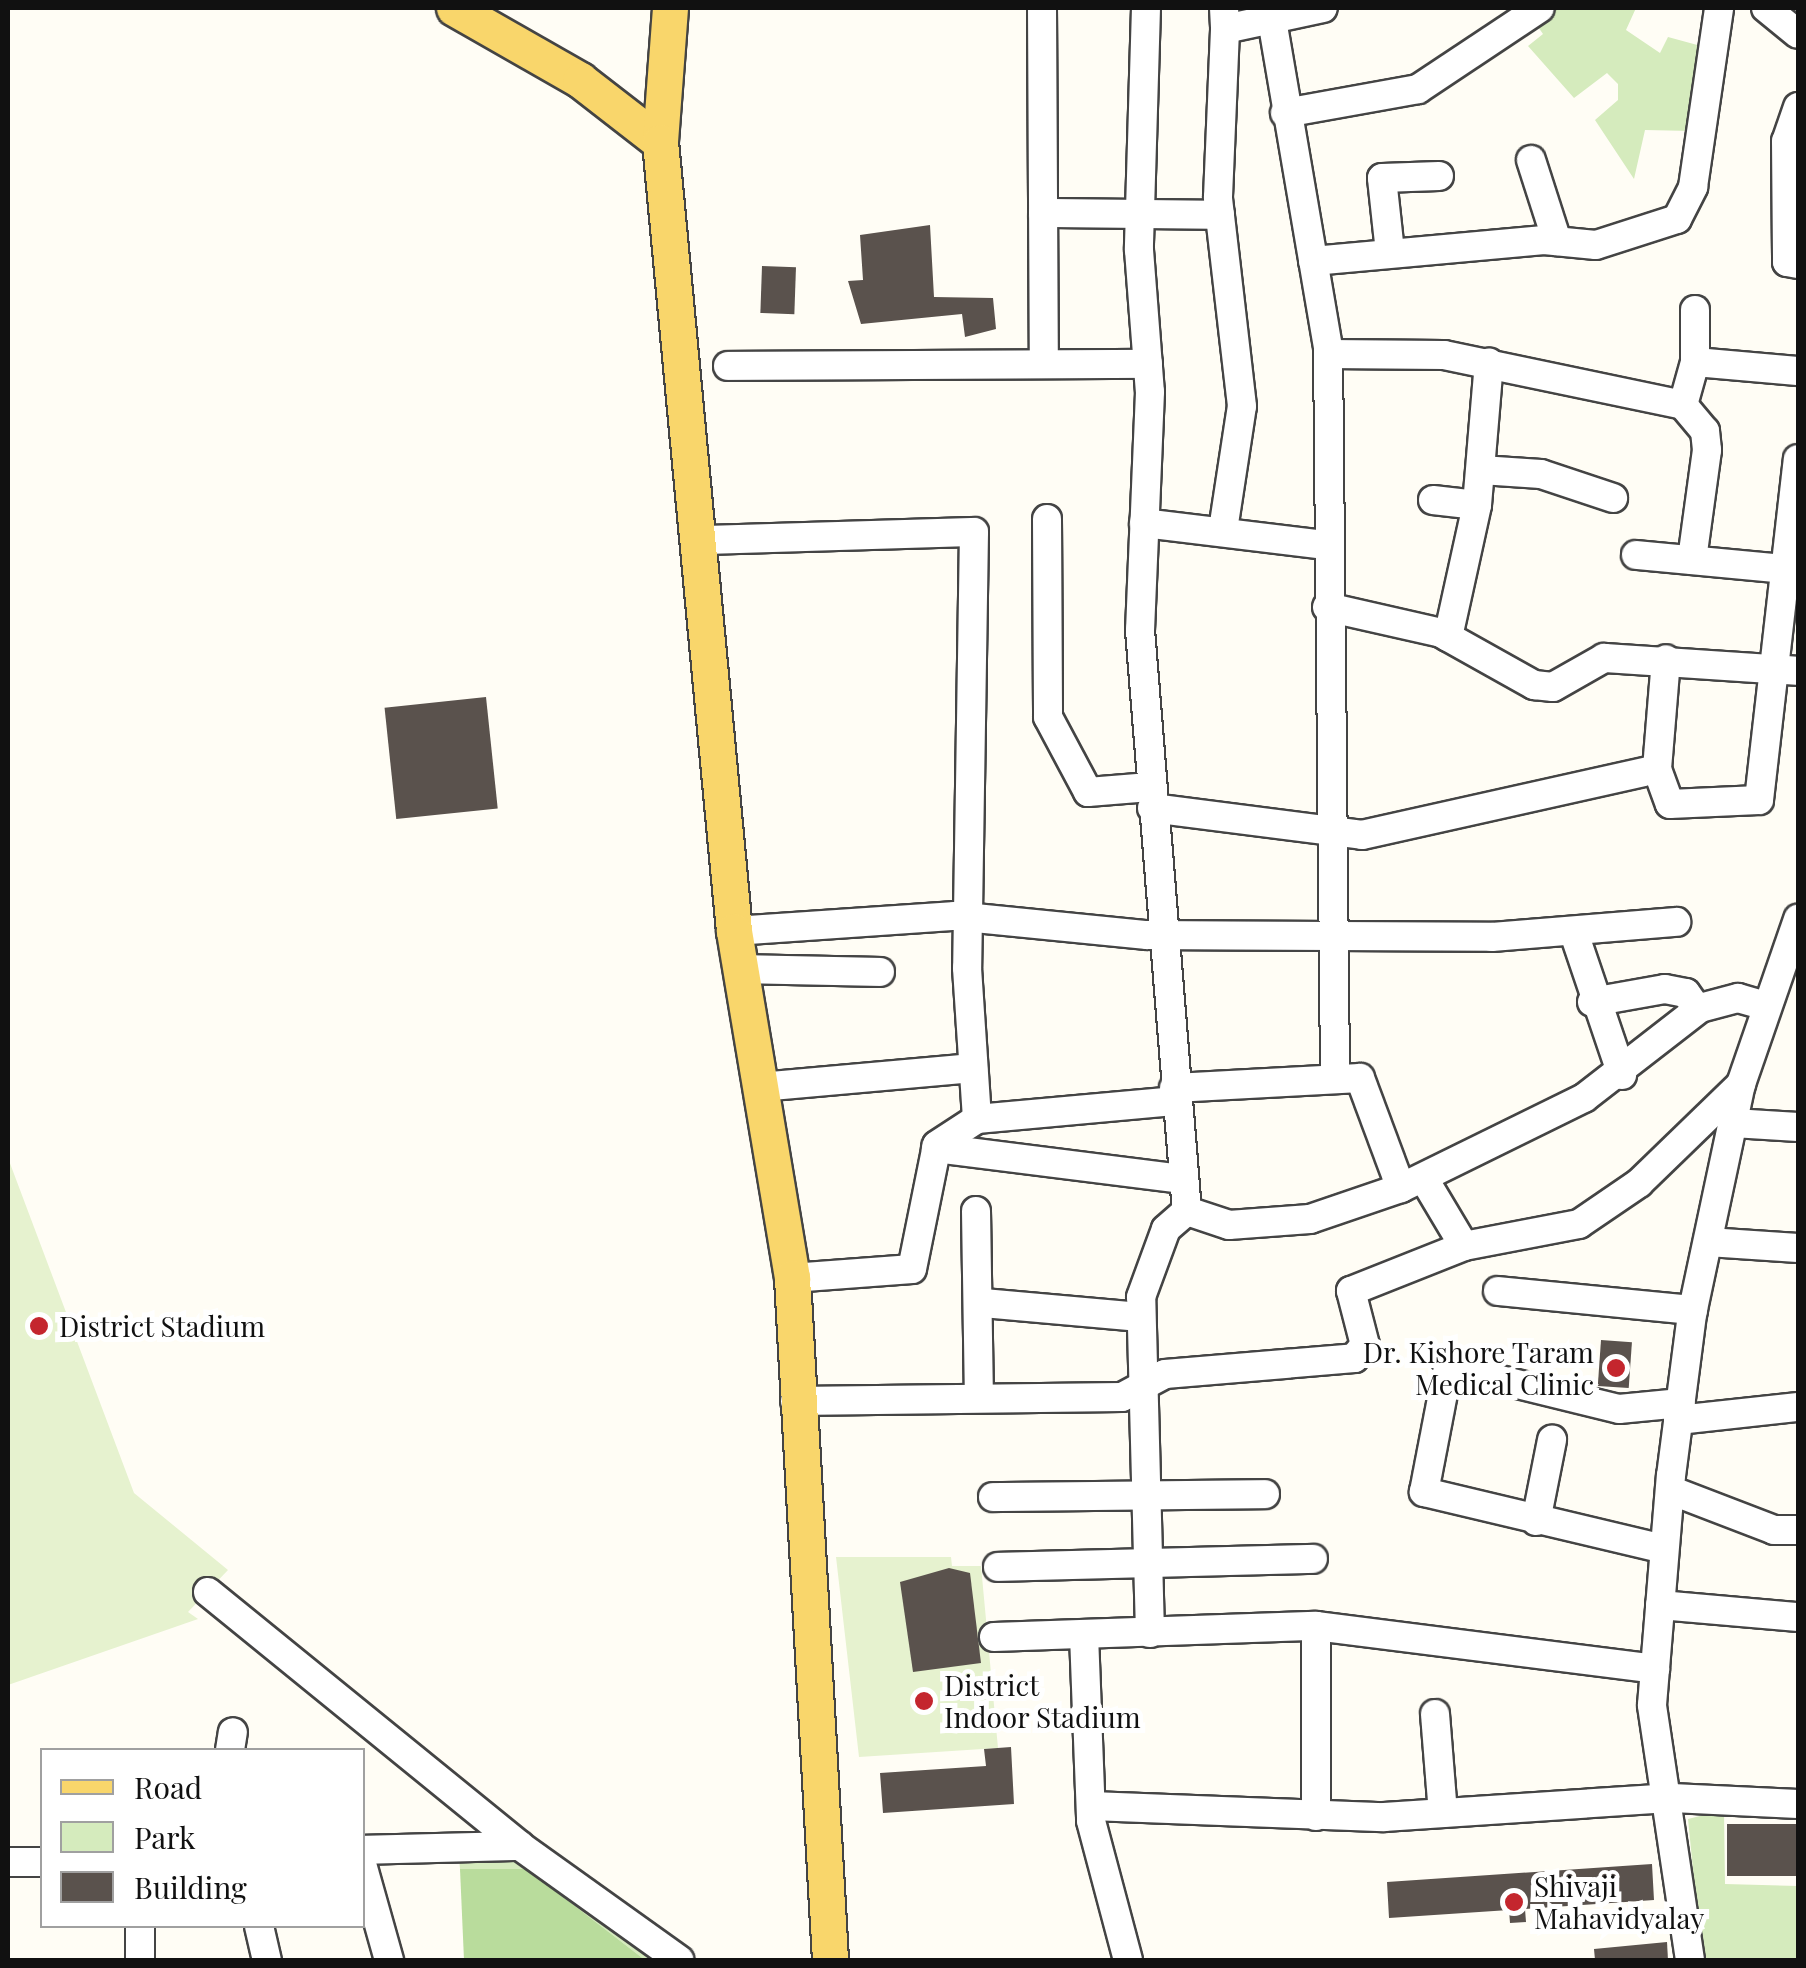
<!DOCTYPE html>
<style>
body{margin:0}
#map{position:relative;width:1806px;height:1968px;overflow:hidden;background:#fffdf5;font-family:"Playfair Display",serif}
div>[style]{position:absolute}
[style*='--x']{left:calc(var(--x)*1px);top:calc(var(--y)*1px);width:calc(var(--w)*1px);rotate:calc(var(--a)*1deg)}
.green>*{inset:0;background:#d5ebbd}
.forest>*{inset:0;background:#b9dc9c}
.pitch>*{inset:0;background:#e6f2cf}
.building>*{inset:0;background:#5a524d;transform-origin:0 0}
.roads{filter:drop-shadow(2px 0 #444) drop-shadow(-2px 0 #444) drop-shadow(0 2px #444) drop-shadow(0 -2px #444)}
.minor>*{height:28px;margin:-14px;padding:0 14px;transform-origin:14px;border-radius:14px;background:#fff}
.major>*{height:35px;margin:-17.5px;padding:0 17.5px;transform-origin:17.5px;border-radius:17.5px;background:#f9d66b}
.dots>*{width:28px;height:28px;translate:-50% -50%;box-sizing:border-box;border:5px solid #fff;border-radius:50%}
span{translate:-50% -50%;white-space:nowrap;text-align:center;line-height:1.15;-webkit-text-stroke:10px #fff;paint-order:stroke}
.poi-label{font-size:28px;color:#111}
.left{translate:0 -50%;text-align:left}
.right{translate:-100% -50%;text-align:right}
.frame{position:absolute;inset:0;border:10px solid #111;pointer-events:none}
.legend{position:absolute;left:40px;top:1748px;width:325px;height:180px;box-sizing:border-box;background:#fff;border:2px solid #a0a0a0;margin:0;padding:12px 18px;list-style:none;font-size:30px;color:#111}
.legend li{display:flex;align-items:center;gap:20px;height:50px}
.legend b{width:50px;border:2px solid #a0a0a0}
</style>
<div id="map">
<div class="green">
<div style="clip-path:polygon(1556px 8px,1636px 8px,1626px 30px,1660px 53px,1668px 37px,1701px 46px,1692px 131px,1645px 130px,1634px 179px,1595px 120px,1618px 100px,1618px 84px,1607px 73px,1574px 98px,1528px 46px,1543px 34px,1534px 21px)"></div>
<div style="clip-path:polygon(1724px 1810px,1725px 1884px,1798px 1886px,1798px 1960px,1702px 1960px,1688px 1819px)"></div>
<div style="clip-path:polygon(459px 1858px,536px 1860px,661px 1960px,645px 1960px,527px 1869px,460px 1869px)"></div>
</div>
<div class="forest">
<div style="clip-path:polygon(460px 1869px,527px 1869px,645px 1960px,464px 1960px)"></div>
</div>
<div class="pitch">
<div style="clip-path:polygon(8px 1158px,134px 1493px,228px 1570px,188px 1612px,198px 1619px,8px 1685px)"></div>
<div style="clip-path:polygon(836px 1557px,951px 1557px,952px 1566px,981px 1566px,998px 1748px,859px 1757px)"></div>
</div>
<div class="building">
<div style="clip-path:polygon(930px 225px,934px 297px,993px 298px,996px 329px,965px 337px,962px 314px,861px 324px,848px 281px,863px 280px,860px 235px)"></div>
<div style="left:762px;top:266px;width:34px;height:47px;rotate:2deg"></div>
<div style="left:486px;top:697px;width:112px;height:102px;rotate:84deg"></div>
<div style="left:1601px;top:1340px;width:31px;height:46px;rotate:4deg"></div>
<div style="clip-path:polygon(949px 1568px,970px 1573px,981px 1663px,913px 1672px,900px 1582px)"></div>
<div style="clip-path:polygon(1011px 1747px,1014px 1804px,883px 1813px,880px 1773px,986px 1766px,984px 1749px)"></div>
<div style="left:1798px;top:1824px;width:52px;height:71px;rotate:90deg"></div>
<div style="clip-path:polygon(1652px 1864px,1654px 1900px,1525px 1909px,1526px 1922px,1510px 1923px,1509px 1910px,1389px 1918px,1387px 1882px)"></div>
<div style="clip-path:polygon(1667px 1942px,1668px 1960px,1595px 1960px,1594px 1949px)"></div>
</div>
<div class="roads">
<div class="minor">
<div style="--x:1042;--y:8;--w:352;--a:89.7"></div>
<div style="--x:1146;--y:8;--w:242;--a:91.7"></div>
<div style="--x:1139;--y:250;--w:142;--a:85.6"></div>
<div style="--x:1150;--y:392;--w:238;--a:92.4"></div>
<div style="--x:1140;--y:630;--w:583;--a:85.38"></div>
<div style="--x:1187;--y:1211;--w:44;--a:18.4"></div>
<div style="--x:1229;--y:1225;--w:81;--a:-4.2"></div>
<div style="--x:1310;--y:1219;--w:96;--a:-18.8"></div>
<div style="--x:1401;--y:1188;--w:204;--a:-26.2"></div>
<div style="--x:1584;--y:1098;--w:147;--a:-37.8"></div>
<div style="--x:1700;--y:1008;--w:39;--a:-15"></div>
<div style="--x:1738;--y:998;--w:25;--a:16"></div>
<div style="--x:1224;--y:8;--w:21;--a:87"></div>
<div style="--x:1225;--y:29;--w:100;--a:-12.1"></div>
<div style="--x:1270;--y:8;--w:344;--a:80.3"></div>
<div style="--x:1328;--y:347;--w:730;--a:89.45"></div>
<div style="--x:1766;--y:8;--w:41;--a:39.1"></div>
<div style="--x:1798;--y:107;--w:36;--a:109"></div>
<div style="--x:1786;--y:141;--w:121;--a:89.5"></div>
<div style="--x:1787;--y:262;--w:11;--a:10"></div>
<div style="--x:1285;--y:113;--w:135;--a:-10.2"></div>
<div style="--x:1418;--y:89;--w:146;--a:-33.6"></div>
<div style="--x:1531;--y:160;--w:85;--a:72.2"></div>
<div style="--x:1043;--y:213;--w:177;--a:0.6"></div>
<div style="--x:1390;--y:252;--w:74;--a:-96.2"></div>
<div style="--x:1382;--y:178;--w:57;--a:-2"></div>
<div style="--x:1313;--y:261;--w:232;--a:-5.2"></div>
<div style="--x:1544;--y:240;--w:52;--a:5.5"></div>
<div style="--x:1596;--y:245;--w:85;--a:-17.8"></div>
<div style="--x:1677;--y:219;--w:36;--a:-63"></div>
<div style="--x:1693;--y:187;--w:181;--a:-81.7"></div>
<div style="--x:1695;--y:310;--w:52;--a:90"></div>
<div style="--x:1328;--y:354;--w:116;--a:0.5"></div>
<div style="--x:1444;--y:355;--w:244;--a:11.8"></div>
<div style="--x:1683;--y:405;--w:34;--a:50"></div>
<div style="--x:1705;--y:431;--w:19;--a:84"></div>
<div style="--x:1707;--y:450;--w:111;--a:97.8"></div>
<div style="--x:728;--y:366;--w:420;--a:-0.3"></div>
<div style="--x:1683;--y:405;--w:45;--a:-74.4"></div>
<div style="--x:1695;--y:362;--w:103;--a:5"></div>
<div style="--x:1481;--y:470;--w:60;--a:3.8"></div>
<div style="--x:1541;--y:474;--w:76;--a:18.4"></div>
<div style="--x:1433;--y:500;--w:44;--a:6.5"></div>
<div style="--x:1047;--y:519;--w:198;--a:89.7"></div>
<div style="--x:1048;--y:717;--w:85;--a:61.9"></div>
<div style="--x:1088;--y:792;--w:62;--a:-4.6"></div>
<div style="--x:1144;--y:523;--w:184;--a:6.9"></div>
<div style="--x:1223;--y:530;--w:125;--a:-81.3"></div>
<div style="--x:1242;--y:406;--w:210;--a:-96.6"></div>
<div style="--x:1218;--y:197;--w:168;--a:-87.6"></div>
<div style="--x:703;--y:540;--w:271;--a:-1.7"></div>
<div style="--x:974;--y:532;--w:436;--a:90.9"></div>
<div style="--x:967;--y:968;--w:151;--a:86.2"></div>
<div style="--x:1636;--y:555;--w:150;--a:5.4"></div>
<div style="--x:1327;--y:607;--w:117;--a:12.8"></div>
<div style="--x:1441;--y:633;--w:107;--a:29.2"></div>
<div style="--x:1534;--y:685;--w:19;--a:6"></div>
<div style="--x:1553;--y:687;--w:59;--a:-29.6"></div>
<div style="--x:1604;--y:658;--w:194;--a:3.8"></div>
<div style="--x:1448;--y:637;--w:135;--a:-77.6"></div>
<div style="--x:1477;--y:505;--w:143;--a:-85.2"></div>
<div style="--x:1657;--y:769;--w:37;--a:70"></div>
<div style="--x:1670;--y:804;--w:89;--a:-2.6"></div>
<div style="--x:1759;--y:800;--w:343;--a:-83.5"></div>
<div style="--x:1152;--y:808;--w:212;--a:7.3"></div>
<div style="--x:1362;--y:835;--w:302;--a:-12.6"></div>
<div style="--x:1657;--y:769;--w:110;--a:-85.3"></div>
<div style="--x:734;--y:931;--w:222;--a:-3.9"></div>
<div style="--x:955;--y:916;--w:193;--a:5.7"></div>
<div style="--x:1147;--y:935;--w:345;--a:0.3"></div>
<div style="--x:1492;--y:937;--w:185;--a:-4.7"></div>
<div style="--x:1574;--y:933;--w:150;--a:71.3"></div>
<div style="--x:740;--y:969;--w:140;--a:1.2"></div>
<div style="--x:1592;--y:1002;--w:74;--a:-10.1"></div>
<div style="--x:1665;--y:989;--w:21;--a:11"></div>
<div style="--x:1686;--y:993;--w:19;--a:55"></div>
<div style="--x:760;--y:1087;--w:214;--a:-5.1"></div>
<div style="--x:1174;--y:1088;--w:186;--a:-3.1"></div>
<div style="--x:1360;--y:1078;--w:117;--a:69.6"></div>
<div style="--x:1733;--y:1123;--w:65;--a:3.5"></div>
<div style="--x:936;--y:1148;--w:249;--a:7.2"></div>
<div style="--x:976;--y:1211;--w:181;--a:89.1"></div>
<div style="--x:1708;--y:1242;--w:90;--a:3.8"></div>
<div style="--x:1464;--y:1246;--w:117;--a:-10.8"></div>
<div style="--x:1579;--y:1224;--w:73;--a:-34.3"></div>
<div style="--x:1639;--y:1183;--w:142;--a:-44.1"></div>
<div style="--x:792;--y:1278;--w:120;--a:-4.3"></div>
<div style="--x:912;--y:1269;--w:126;--a:-78.6"></div>
<div style="--x:937;--y:1145;--w:48;--a:-33"></div>
<div style="--x:977;--y:1119;--w:200;--a:-5.2"></div>
<div style="--x:1498;--y:1291;--w:196;--a:5.6"></div>
<div style="--x:983;--y:1303;--w:158;--a:5.1"></div>
<div style="--x:795;--y:1401;--w:327;--a:-0.7"></div>
<div style="--x:1122;--y:1397;--w:49;--a:-28.1"></div>
<div style="--x:1165;--y:1374;--w:190;--a:-4.8"></div>
<div style="--x:1354;--y:1358;--w:17;--a:-50"></div>
<div style="--x:1365;--y:1345;--w:56;--a:-104.5"></div>
<div style="--x:1351;--y:1291;--w:122;--a:-21.7"></div>
<div style="--x:1464;--y:1246;--w:78;--a:-120.8"></div>
<div style="--x:1678;--y:1420;--w:121;--a:-6.2"></div>
<div style="--x:1670;--y:1490;--w:111;--a:21"></div>
<div style="--x:1774;--y:1530;--w:24;--a:0"></div>
<div style="--x:993;--y:1497;--w:272;--a:-0.6"></div>
<div style="--x:1536;--y:1521;--w:83;--a:-78.8"></div>
<div style="--x:1664;--y:1549;--w:247;--a:-166.6"></div>
<div style="--x:1424;--y:1492;--w:127;--a:-79.1"></div>
<div style="--x:1448;--y:1367;--w:176;--a:13.8"></div>
<div style="--x:1619;--y:1409;--w:62;--a:-5.5"></div>
<div style="--x:998;--y:1567;--w:315;--a:-1.5"></div>
<div style="--x:208;--y:1592;--w:402;--a:39.1"></div>
<div style="--x:520;--y:1846;--w:196;--a:35.6"></div>
<div style="--x:1660;--y:1605;--w:139;--a:5"></div>
<div style="--x:1150;--y:1633;--w:336;--a:-91.5"></div>
<div style="--x:1141;--y:1297;--w:72;--a:-69.8"></div>
<div style="--x:1166;--y:1229;--w:28;--a:-41"></div>
<div style="--x:1084;--y:1635;--w:186;--a:87.8"></div>
<div style="--x:1091;--y:1821;--w:144;--a:75.1"></div>
<div style="--x:994;--y:1637;--w:322;--a:-2"></div>
<div style="--x:1316;--y:1626;--w:342;--a:7.2"></div>
<div style="--x:1435;--y:1714;--w:99;--a:85.4"></div>
<div style="--x:230;--y:1750;--w:18;--a:-81"></div>
<div style="--x:1091;--y:1806;--w:293;--a:2.2"></div>
<div style="--x:1384;--y:1817;--w:289;--a:-3.8"></div>
<div style="--x:1672;--y:1798;--w:126;--a:2.7"></div>
<div style="--x:1316;--y:1816;--w:190;--a:-90"></div>
<div style="--x:362;--y:1850;--w:158;--a:-1.5"></div>
<div style="--x:8;--y:1862;--w:34;--a:0"></div>
<div style="--x:362;--y:1864;--w:100;--a:74.3"></div>
<div style="--x:259;--y:1926;--w:35;--a:77"></div>
<div style="--x:140;--y:1960;--w:34;--a:-90"></div>
<div style="--x:1690;--y:1960;--w:258;--a:-98.5"></div>
<div style="--x:1652;--y:1705;--w:230;--a:-85.3"></div>
<div style="--x:1671;--y:1476;--w:163;--a:-82.6"></div>
<div style="--x:1692;--y:1314;--w:235;--a:-78"></div>
<div style="--x:1741;--y:1084;--w:175;--a:-70.9"></div>
</div>
<div class="major">
<div style="--x:454;--y:8;--w:145;--a:29.7"></div>
<div style="--x:580;--y:80;--w:101;--a:37.8"></div>
<div style="--x:670;--y:8;--w:134;--a:94.3"></div>
<div style="--x:660;--y:142;--w:792;--a:84.64"></div>
<div style="--x:734;--y:931;--w:352;--a:80.5"></div>
<div style="--x:792;--y:1278;--w:683;--a:86.81"></div>
</div>
</div>
<div class="dots">
<div style="left:39px;top:1326px;background:#c4262e"></div>
<div style="left:1616px;top:1368px;background:#c4262e"></div>
<div style="left:924px;top:1701px;background:#c4262e"></div>
<div style="left:1514px;top:1902px;background:#c4262e"></div>
</div>
<div class="poi-label">
<span class="left" style="left:59px;top:1326px">District Stadium</span>
<span class="right" style="left:1594px;top:1368px">Dr. Kishore Taram<br>Medical Clinic</span>
<span class="left" style="left:944px;top:1701px">District<br>Indoor Stadium</span>
<span class="left" style="left:1534px;top:1902px">Shivaji<br>Mahavidyalay</span>
</div>
<div class="frame"></div>
<ul class="legend">
<li><b style="height:12px;background:#f9d66b"></b>Road</li>
<li><b style="height:28px;background:#d5ebbd"></b>Park</li>
<li><b style="height:28px;background:#5a524d"></b>Building</li>
</ul>
</div>
